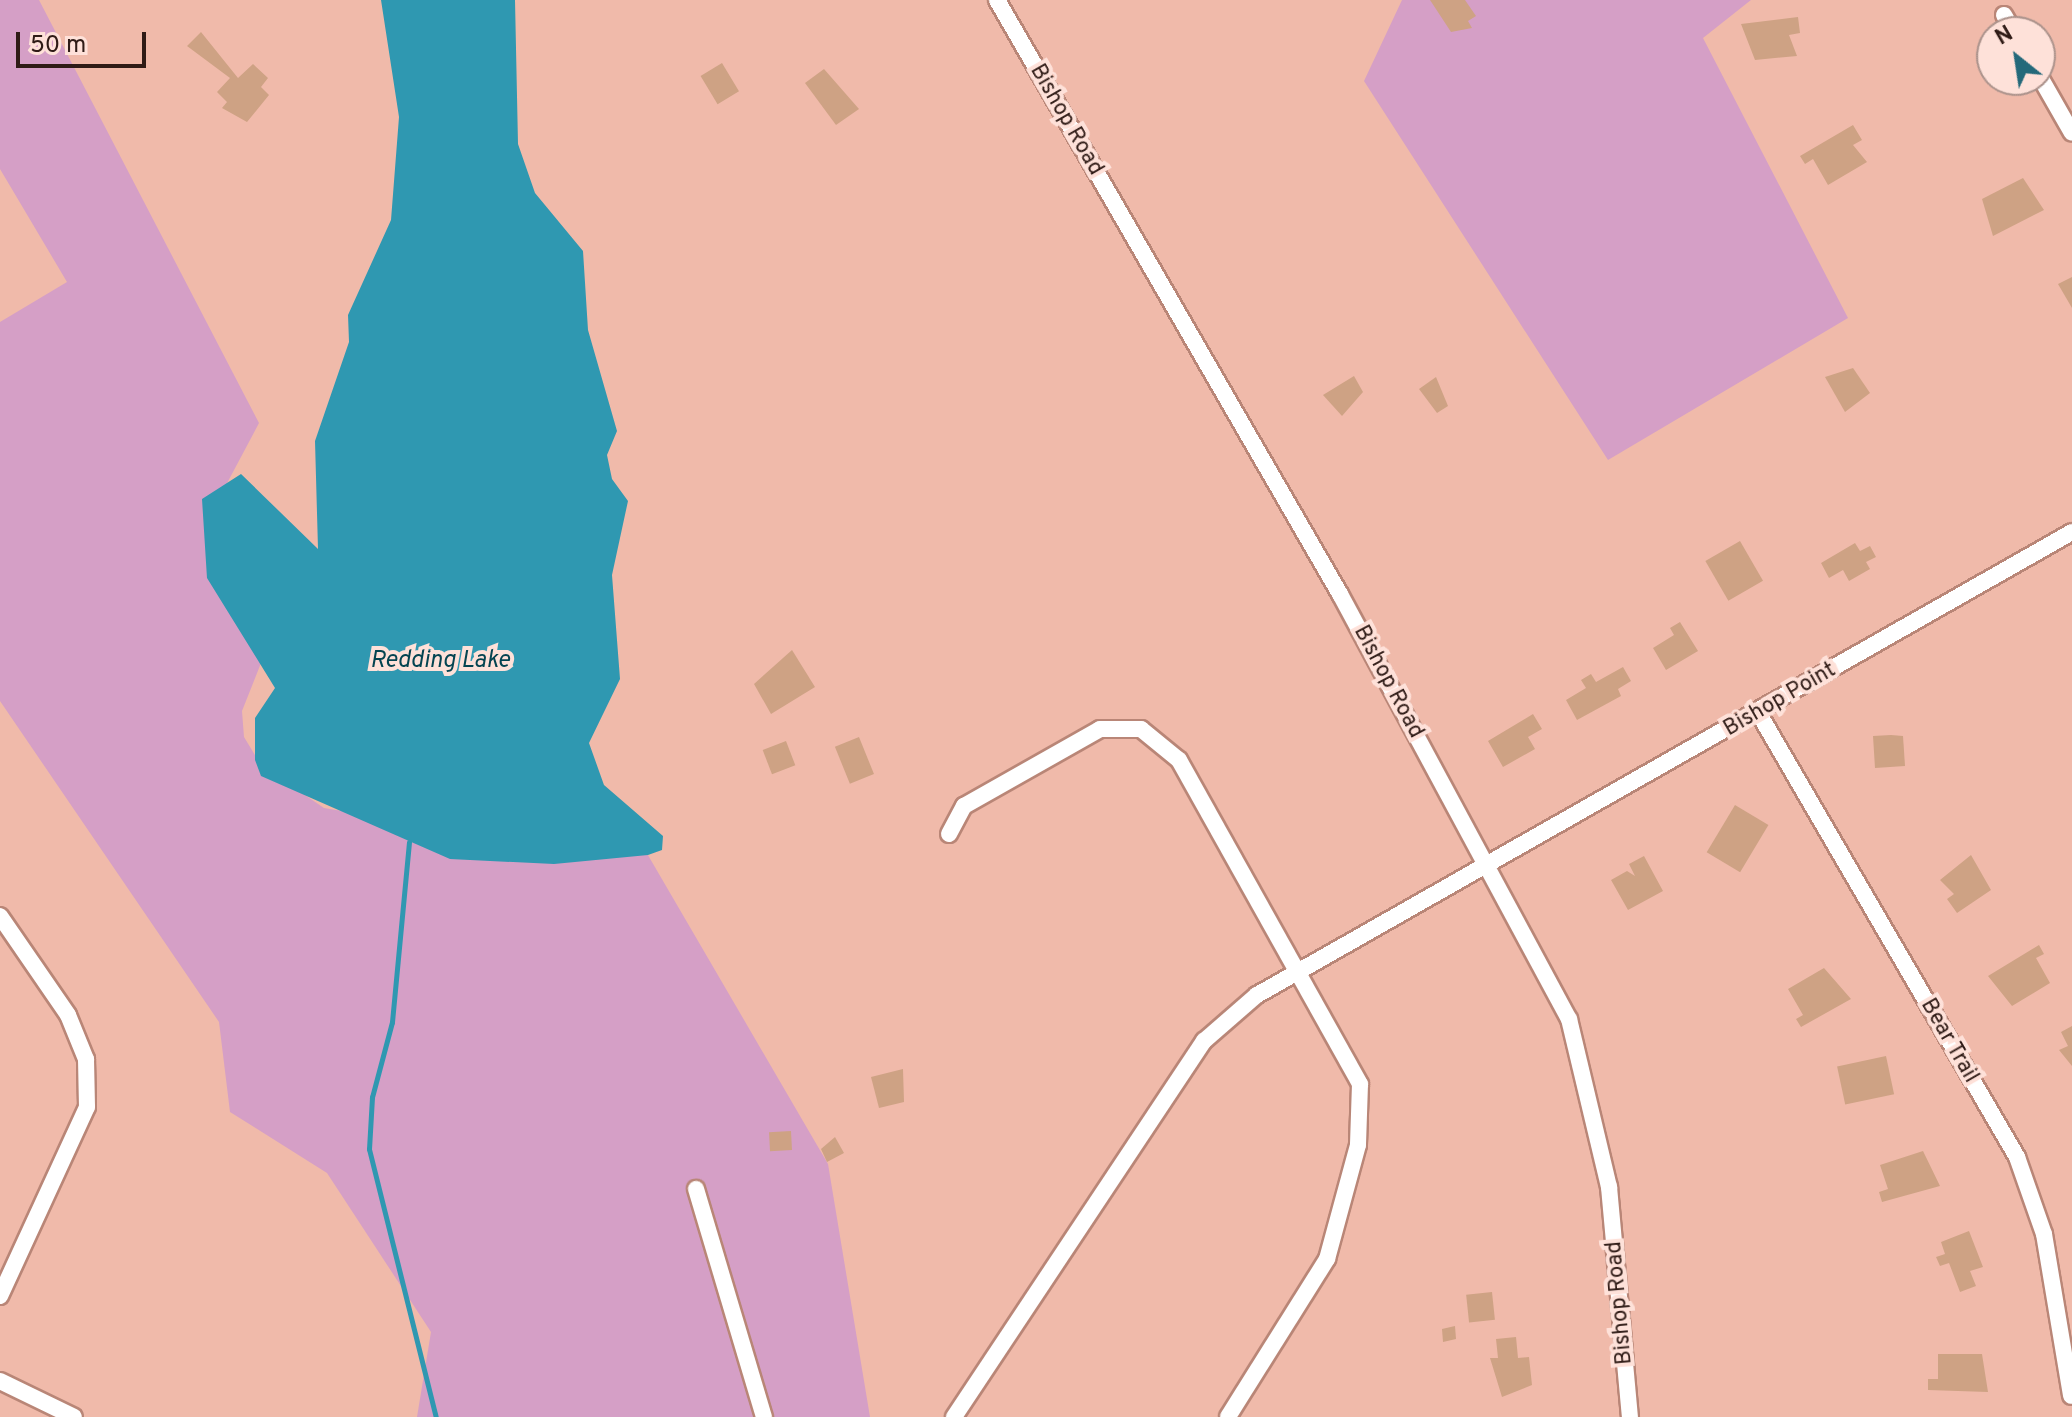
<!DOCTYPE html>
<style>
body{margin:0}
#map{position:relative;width:2072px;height:1417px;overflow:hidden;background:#f0baaa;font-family:Overpass,sans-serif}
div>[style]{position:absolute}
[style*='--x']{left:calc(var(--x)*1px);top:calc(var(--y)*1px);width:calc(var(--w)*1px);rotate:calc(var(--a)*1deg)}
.green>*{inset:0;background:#d59fc6}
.water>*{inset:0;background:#2f98b1}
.stream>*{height:5px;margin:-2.5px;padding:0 2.5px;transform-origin:2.5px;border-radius:2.5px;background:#2f98b1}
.building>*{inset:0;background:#cea284;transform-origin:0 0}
.roads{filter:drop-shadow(2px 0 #b98677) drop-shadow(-2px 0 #b98677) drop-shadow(0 2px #b98677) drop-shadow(0 -2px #b98677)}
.street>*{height:16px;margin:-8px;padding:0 8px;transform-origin:8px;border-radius:8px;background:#fff}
span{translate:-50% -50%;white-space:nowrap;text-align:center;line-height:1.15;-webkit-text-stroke:8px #fee1d9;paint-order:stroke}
.street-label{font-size:22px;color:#2f1b16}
.water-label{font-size:24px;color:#044451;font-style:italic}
.north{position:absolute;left:1976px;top:16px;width:80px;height:80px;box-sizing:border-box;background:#fee1d9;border:2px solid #ab928b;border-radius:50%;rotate:330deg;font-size:22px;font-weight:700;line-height:32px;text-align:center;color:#2f1b16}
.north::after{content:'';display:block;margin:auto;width:28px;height:36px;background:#24697a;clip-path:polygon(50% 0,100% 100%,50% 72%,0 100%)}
.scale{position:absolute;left:16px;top:32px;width:130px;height:36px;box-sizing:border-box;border:4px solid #2f1b16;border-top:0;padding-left:10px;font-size:24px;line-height:28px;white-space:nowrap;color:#2f1b16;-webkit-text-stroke:6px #fee1d9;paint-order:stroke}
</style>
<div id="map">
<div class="green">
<div style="clip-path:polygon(0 0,39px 0,259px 423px,208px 519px,263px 658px,242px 711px,244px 737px,261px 765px,324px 808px,413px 823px,631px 826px,828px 1164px,870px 1417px,417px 1417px,431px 1332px,327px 1173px,230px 1112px,219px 1022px,0 701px,0 322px,67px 282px,0 169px)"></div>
<div style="clip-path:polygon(1402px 0,1751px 0,1703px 38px,1848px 318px,1608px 460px,1364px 81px)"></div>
</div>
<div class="water">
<div style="clip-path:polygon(381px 0,515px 0,518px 144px,535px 193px,583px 251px,588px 330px,617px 431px,607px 455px,612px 479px,628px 501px,612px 575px,620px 679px,589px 743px,604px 785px,663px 836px,662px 850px,648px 855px,554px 864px,450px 859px,261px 776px,255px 760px,255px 718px,275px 688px,207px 578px,202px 499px,241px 474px,318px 549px,315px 441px,349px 342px,348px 315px,391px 220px,399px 117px)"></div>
</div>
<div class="stream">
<div style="--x:409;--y:842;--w:181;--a:95.4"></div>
<div style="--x:392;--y:1022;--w:78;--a:104.9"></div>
<div style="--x:372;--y:1097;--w:52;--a:93.3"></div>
<div style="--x:369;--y:1149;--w:276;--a:76"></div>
</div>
<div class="building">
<div style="clip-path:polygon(1430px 0,1465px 0,1476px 16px,1468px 21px,1472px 28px,1451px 32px)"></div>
<div style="clip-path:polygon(1798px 17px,1800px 33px,1789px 35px,1797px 56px,1755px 60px,1741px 24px)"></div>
<div style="clip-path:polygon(201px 32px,238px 78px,253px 64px,268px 78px,261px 87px,269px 95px,247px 122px,222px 108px,227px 102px,217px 92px,230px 78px,187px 46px)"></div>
<div style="left:722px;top:63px;width:33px;height:25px;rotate:59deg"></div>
<div style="clip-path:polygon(824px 69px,859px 109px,836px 125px,805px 83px)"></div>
<div style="clip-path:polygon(1853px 125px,1862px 140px,1853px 145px,1867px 162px,1828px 185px,1813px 159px,1805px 164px,1800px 156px)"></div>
<div style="clip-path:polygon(2023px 178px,2044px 210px,1993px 236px,1982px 199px)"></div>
<div style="clip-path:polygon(2072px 277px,2072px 308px,2058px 284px)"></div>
<div style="clip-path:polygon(1853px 368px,1870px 393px,1845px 412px,1825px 377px)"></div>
<div style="clip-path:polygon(1354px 376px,1363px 392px,1342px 416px,1323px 395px)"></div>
<div style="clip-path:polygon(1436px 377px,1448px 406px,1437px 413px,1419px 389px)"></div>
<div style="left:1740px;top:541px;width:46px;height:40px;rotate:60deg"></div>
<div style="clip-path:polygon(1855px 543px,1860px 551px,1870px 546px,1876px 557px,1866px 562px,1870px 569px,1849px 581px,1843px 570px,1829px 578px,1821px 563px)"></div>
<div style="clip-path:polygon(1680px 622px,1698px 651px,1666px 670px,1653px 648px,1674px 635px,1670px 628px)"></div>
<div style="clip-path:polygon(792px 650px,815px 687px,771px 714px,754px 684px)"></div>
<div style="clip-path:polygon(1623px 667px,1631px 681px,1618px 689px,1621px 696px,1577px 720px,1566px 700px,1586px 688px,1581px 680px,1591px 674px,1596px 682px)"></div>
<div style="clip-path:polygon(1533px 714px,1542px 729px,1528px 737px,1535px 749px,1503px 767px,1488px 741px)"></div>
<div style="clip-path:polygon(1891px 735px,1903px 736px,1905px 766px,1875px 768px,1873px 736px)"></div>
<div style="left:859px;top:737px;width:40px;height:26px;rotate:68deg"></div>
<div style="left:786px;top:741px;width:26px;height:25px;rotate:69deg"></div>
<div style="left:1735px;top:805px;width:39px;height:55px;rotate:31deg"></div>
<div style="clip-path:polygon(1971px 855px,1991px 890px,1957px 913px,1947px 899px,1954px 894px,1940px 880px)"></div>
<div style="clip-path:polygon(1644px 856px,1663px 891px,1628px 910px,1611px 880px,1627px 871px,1635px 876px,1629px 864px)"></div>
<div style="clip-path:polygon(2039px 945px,2044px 954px,2036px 958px,2050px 983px,2012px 1006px,1988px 976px)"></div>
<div style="clip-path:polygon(1824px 968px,1851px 999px,1801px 1027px,1796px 1019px,1803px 1015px,1788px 989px)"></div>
<div style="clip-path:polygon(2072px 1026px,2072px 1066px,2059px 1050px,2068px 1046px,2061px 1032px)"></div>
<div style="left:1886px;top:1056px;width:39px;height:50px;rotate:78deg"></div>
<div style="clip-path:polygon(903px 1069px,904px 1102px,879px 1108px,871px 1077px)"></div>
<div style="left:791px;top:1131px;width:19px;height:22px;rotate:87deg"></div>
<div style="clip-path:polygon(835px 1137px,844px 1153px,827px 1162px,821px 1149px)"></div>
<div style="clip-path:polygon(1923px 1151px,1940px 1186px,1882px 1202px,1879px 1192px,1888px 1189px,1880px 1165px)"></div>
<div style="clip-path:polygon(1969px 1231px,1983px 1267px,1970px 1271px,1976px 1286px,1960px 1292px,1949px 1263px,1940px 1266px,1936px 1257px,1945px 1254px,1941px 1242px)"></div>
<div style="left:1492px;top:1292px;width:28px;height:26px;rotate:84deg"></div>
<div style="clip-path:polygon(1455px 1326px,1456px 1339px,1443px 1342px,1442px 1329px)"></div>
<div style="clip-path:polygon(1516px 1337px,1518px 1358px,1529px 1357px,1532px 1385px,1502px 1397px,1490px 1358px,1498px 1358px,1496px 1339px)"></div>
<div style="clip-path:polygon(1938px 1354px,1982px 1354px,1988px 1392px,1928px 1390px,1928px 1379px,1938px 1379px)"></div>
</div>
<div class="roads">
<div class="street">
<div style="--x:997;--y:0;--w:686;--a:60"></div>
<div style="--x:1340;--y:594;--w:483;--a:61.7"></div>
<div style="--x:1569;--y:1019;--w:173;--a:76.6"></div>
<div style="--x:1609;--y:1187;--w:231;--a:84.8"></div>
<div style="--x:2004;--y:15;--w:20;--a:60"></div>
<div style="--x:2040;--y:77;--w:64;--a:60.3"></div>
<div style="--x:1758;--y:712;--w:515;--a:59.8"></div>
<div style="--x:2017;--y:1157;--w:82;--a:70.7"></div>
<div style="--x:2044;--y:1234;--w:164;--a:80.5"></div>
<div style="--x:949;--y:834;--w:32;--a:-62"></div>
<div style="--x:964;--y:806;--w:156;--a:-29.5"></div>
<div style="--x:1100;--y:729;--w:41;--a:0"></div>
<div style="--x:1141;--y:729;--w:49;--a:39.2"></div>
<div style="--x:1179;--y:760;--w:371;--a:60.8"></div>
<div style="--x:1360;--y:1084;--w:61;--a:91.9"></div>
<div style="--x:1358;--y:1145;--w:118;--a:105.2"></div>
<div style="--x:1327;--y:1259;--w:186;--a:122.1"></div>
<div style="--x:0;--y:916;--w:120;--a:55.5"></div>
<div style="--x:68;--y:1015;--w:48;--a:67.8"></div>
<div style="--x:86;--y:1059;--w:48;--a:88.8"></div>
<div style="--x:87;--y:1107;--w:208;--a:114.7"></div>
<div style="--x:696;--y:1189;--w:238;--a:73.4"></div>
<div style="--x:0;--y:1381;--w:82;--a:25.9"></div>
<div style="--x:954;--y:1417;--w:452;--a:-56.4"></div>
<div style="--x:1204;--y:1041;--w:70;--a:-41"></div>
<div style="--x:1257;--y:995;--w:937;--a:-29.6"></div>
</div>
</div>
<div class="street-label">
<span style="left:1066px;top:120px;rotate:60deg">Bishop Road</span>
<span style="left:1388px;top:682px;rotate:62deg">Bishop Road</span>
<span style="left:1780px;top:700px;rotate:-30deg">Bishop Point</span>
<span style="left:1949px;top:1041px;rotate:60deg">Bear Trail</span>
<span style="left:1620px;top:1303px;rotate:-95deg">Bishop Road</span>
</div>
<div class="water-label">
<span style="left:440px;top:662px">Redding Lake</span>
</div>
<div class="north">N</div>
<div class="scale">50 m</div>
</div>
